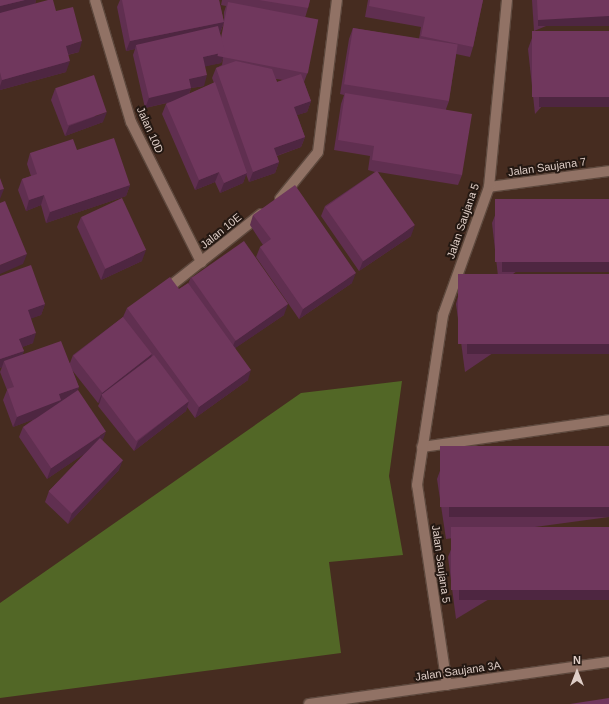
<!DOCTYPE html>
<style>
body{margin:0}
#map{position:relative;width:609px;height:704px;overflow:hidden;background:#462c20;font-family:Helvetica,sans-serif}
div>[style]{position:absolute}
[style*='--x']{left:calc(var(--x)*1px);top:calc(var(--y)*1px);width:calc(var(--w)*1px);rotate:calc(var(--a)*1deg)}
.green>*{inset:0;background:#526726}
.roads{filter:drop-shadow(1px 0 #5d483d) drop-shadow(-1px 0 #5d483d) drop-shadow(0 1px #5d483d) drop-shadow(0 -1px #5d483d)}
.minor>*{height:10px;margin:-5px;padding:0 5px;transform-origin:5px;border-radius:5px;background:#917265}
.wall>*{inset:0;background:#602f50}
.shaded-wall>*{inset:0;background:#4e2641;transform-origin:0 0}
.building>*{inset:0;background:#70375d;transform-origin:0 0}
span{translate:-50% -50%;white-space:nowrap;text-align:center;line-height:1.15;-webkit-text-stroke:4px #241812;paint-order:stroke}
.street-label{font-size:11px;color:#dfcec7}
.north{position:absolute;left:557px;top:652px;width:40px;height:40px;-webkit-text-stroke:3px #241812;paint-order:stroke;rotate:0deg;font-size:11px;font-weight:700;line-height:16px;text-align:center;color:#dfcec7}
.north::after{content:'';display:block;margin:auto;width:14px;height:18px;background:#dfcec7;clip-path:polygon(50% 0,100% 100%,50% 72%,0 100%)}
</style>
<div id="map">
<div class="green">
<div style="clip-path:polygon(402px 381px,389px 476px,403px 555px,329px 562px,341px 653px,0 698px,0 603px,301px 393px)"></div>
</div>
<div class="roads">
<div class="minor">
<div style="--x:95;--y:0;--w:127;--a:73.6"></div>
<div style="--x:131;--y:122;--w:157;--a:63.4"></div>
<div style="--x:489;--y:187;--w:121;--a:-7.6"></div>
<div style="--x:280;--y:199;--w:60;--a:-51"></div>
<div style="--x:318;--y:152;--w:153;--a:-82.9"></div>
<div style="--x:164;--y:291;--w:124;--a:-38.4"></div>
<div style="--x:422;--y:447;--w:189;--a:-8.2"></div>
<div style="--x:447;--y:685;--w:202;--a:-98.5"></div>
<div style="--x:417;--y:485;--w:172;--a:-81.3"></div>
<div style="--x:443;--y:315;--w:136;--a:-70.2"></div>
<div style="--x:489;--y:187;--w:188;--a:-84.5"></div>
<div style="--x:309;--y:704;--w:303;--a:-8"></div>
</div>
</div>
<div class="wall">
<div style="clip-path:polygon(0 0,36px 0,35px 4px,56px 11px,79px 52px,68px 55px,66px 72px,0 90px)"></div>
<div style="clip-path:polygon(evenodd,120px 0,219px 0,224px 22px,224px 12px,226px 6px,221px 5px,222px 0,310px 0,308px 8px,305px 18px,307px 74px,304px 82px,311px 101px,307px 112px,297px 115px,305px 137px,301px 147px,277px 156px,279px 162px,275px 173px,249px 182px,246px 174px,243px 183px,220px 193px,215px 182px,195px 190px,162px 114px,166px 104px,167px 103px,145px 108px,133px 55px,135px 49px,126px 51px,117px 7px,120px 0,224px 23px,223px 45px,220px 33px,224px 23px,120px 0,223px 58px,222px 65px,216px 68px,212px 78px,214px 83px,189px 94px,191px 88px,204px 86px,205px 66px,221px 63px,223px 58px,120px 0,276px 79px,283px 80px,277px 82px,276px 79px)"></div>
<div style="clip-path:polygon(368px 0,483px 0,473px 47px,470px 57px,456px 54px,449px 101px,446px 109px,462px 175px,458px 185px,378px 172px,411px 236px,359px 271px,321px 216px,325px 206px,375px 172px,368px 170px,370px 156px,334px 150px,341px 104px,344px 95px,340px 94px,349px 39px,353px 28px,419px 39px,421px 27px,365px 17px)"></div>
<div style="clip-path:polygon(532px 0,609px 0,534px 31px)"></div>
<div style="clip-path:polygon(609px 31px,535px 114px,528px 49px,532px 38px)"></div>
<div style="clip-path:polygon(55px 89px,103px 122px,65px 136px,51px 100px)"></div>
<div style="clip-path:polygon(77px 150px,130px 185px,126px 196px,46px 223px,41px 205px,26px 211px,18px 190px,22px 179px,31px 176px,27px 164px,30px 153px)"></div>
<div style="clip-path:polygon(609px 199px,499px 285px,492px 223px,496px 213px)"></div>
<div style="clip-path:polygon(253px 215px,352px 283px,299px 319px,256px 257px,260px 247px,263px 245px,250px 225px)"></div>
<div style="clip-path:polygon(81px 217px,142px 261px,101px 280px,77px 227px)"></div>
<div style="clip-path:polygon(609px 274px,465px 372px,456px 304px,459px 293px)"></div>
<div style="clip-path:polygon(0 276px,45px 304px,41px 315px,31px 318px,33px 343px,22px 347px,24px 351px,22px 355px,70px 363px,73px 355px,123px 317px,127px 308px,179px 289px,188px 284px,191px 277px,284px 315px,235px 348px,248px 380px,195px 418px,187px 407px,186px 411px,134px 451px,98px 406px,100px 402px,98px 403px,72px 370px,79px 387px,77px 391px,103px 441px,119px 470px,68px 524px,45px 502px,49px 491px,85px 453px,47px 479px,19px 437px,23px 427px,34px 419px,13px 427px,3px 400px,7px 390px,0 372px,2px 367px,0 368px)"></div>
<div style="clip-path:polygon(609px 446px,609px 517px,446px 539px,437px 479px,441px 468px)"></div>
<div style="clip-path:polygon(609px 527px,456px 619px,448px 557px,452px 547px)"></div>
</div>
<div class="shaded-wall">
<div style="clip-path:polygon(25px 0,36px 0,34px 8px,0 15px,0 6px)"></div>
<div style="left:609px;top:16px;width:10px;height:71px;rotate:90deg"></div>
<div style="clip-path:polygon(224px 22px,220px 33px,136px 45px,135px 49px,126px 51px,130px 41px)"></div>
<div style="clip-path:polygon(82px 41px,79px 52px,62px 56px,66px 46px)"></div>
<div style="clip-path:polygon(225px 52px,221px 63px,199px 68px,203px 57px)"></div>
<div style="clip-path:polygon(70px 61px,66px 72px,0 90px,0 86px,2px 80px)"></div>
<div style="clip-path:polygon(207px 75px,204px 86px,191px 88px,187px 98px,145px 108px,149px 98px,189px 79px)"></div>
<div style="left:609px;top:97px;width:10px;height:70px;rotate:90deg"></div>
<div style="clip-path:polygon(311px 101px,307px 112px,291px 117px,294px 107px)"></div>
<div style="clip-path:polygon(107px 112px,103px 122px,65px 136px,69px 126px)"></div>
<div style="clip-path:polygon(305px 137px,301px 147px,270px 158px,274px 148px)"></div>
<div style="clip-path:polygon(279px 162px,275px 173px,249px 182px,253px 172px)"></div>
<div style="clip-path:polygon(219px 172px,215px 182px,195px 190px,199px 180px)"></div>
<div style="clip-path:polygon(247px 173px,243px 183px,220px 193px,224px 183px)"></div>
<div style="clip-path:polygon(130px 185px,126px 196px,46px 223px,50px 212px)"></div>
<div style="clip-path:polygon(4px 189px,0 199px,0 200px,0 190px)"></div>
<div style="clip-path:polygon(44px 195px,41px 205px,26px 211px,29px 200px)"></div>
<div style="clip-path:polygon(415px 225px,411px 236px,359px 271px,363px 261px)"></div>
<div style="clip-path:polygon(146px 250px,142px 261px,101px 280px,105px 269px)"></div>
<div style="clip-path:polygon(27px 254px,23px 264px,0 274px,0 265px)"></div>
<div style="left:609px;top:262px;width:10px;height:107px;rotate:90deg"></div>
<div style="clip-path:polygon(356px 273px,352px 283px,299px 319px,303px 309px)"></div>
<div style="clip-path:polygon(45px 304px,41px 315px,25px 321px,28px 310px)"></div>
<div style="clip-path:polygon(288px 304px,284px 315px,231px 351px,235px 341px)"></div>
<div style="clip-path:polygon(36px 333px,33px 343px,15px 350px,19px 339px)"></div>
<div style="left:609px;top:344px;width:10px;height:142px;rotate:90deg"></div>
<div style="clip-path:polygon(24px 351px,20px 361px,4px 361px,2px 367px,0 368px,0 359px)"></div>
<div style="clip-path:polygon(152px 354px,149px 365px,102px 395px,100px 402px,98px 403px,102px 393px)"></div>
<div style="clip-path:polygon(251px 370px,248px 380px,195px 418px,199px 407px)"></div>
<div style="clip-path:polygon(79px 387px,75px 397px,57px 411px,13px 427px,17px 417px,59px 394px)"></div>
<div style="clip-path:polygon(189px 401px,186px 411px,134px 451px,138px 441px)"></div>
<div style="clip-path:polygon(106px 432px,102px 442px,47px 479px,51px 468px)"></div>
<div style="clip-path:polygon(123px 460px,119px 470px,68px 524px,72px 513px)"></div>
<div style="left:609px;top:507px;width:10px;height:160px;rotate:90deg"></div>
<div style="left:609px;top:590px;width:10px;height:150px;rotate:90deg"></div>
</div>
<div class="building">
<div style="clip-path:polygon(0 0,25px 0,0 6px)"></div>
<div style="clip-path:polygon(48px 0,53px 0,56px 11px,73px 7px,82px 41px,66px 46px,70px 61px,2px 80px,0 72px,0 13px)"></div>
<div style="clip-path:polygon(122px 0,219px 0,224px 22px,130px 41px)"></div>
<div style="clip-path:polygon(259px 0,310px 0,308px 8px)"></div>
<div style="clip-path:polygon(370px 0,483px 0,473px 47px,421px 36px,425px 17px,369px 6px)"></div>
<div style="clip-path:polygon(537px 0,609px 0,609px 16px,538px 20px)"></div>
<div style="left:228px;top:2px;width:92px;height:55px;rotate:11deg"></div>
<div style="clip-path:polygon(218px 26px,225px 52px,203px 57px,207px 75px,189px 79px,191px 88px,149px 98px,136px 45px)"></div>
<div style="left:353px;top:28px;width:106px;height:57px;rotate:9deg"></div>
<div style="left:609px;top:31px;width:66px;height:77px;rotate:90deg"></div>
<div style="clip-path:polygon(236px 61px,272px 69px,277px 82px,301px 74px,311px 101px,294px 107px,305px 137px,274px 148px,279px 162px,253px 172px,216px 68px)"></div>
<div style="left:94px;top:75px;width:39px;height:41px;rotate:71deg"></div>
<div style="clip-path:polygon(215px 82px,247px 173px,224px 183px,219px 172px,199px 180px,166px 104px)"></div>
<div style="clip-path:polygon(345px 93px,472px 114px,462px 175px,372px 160px,374px 146px,338px 140px)"></div>
<div style="clip-path:polygon(114px 138px,130px 185px,50px 212px,44px 195px,29px 200px,22px 179px,37px 174px,30px 153px,73px 139px,77px 150px)"></div>
<div style="left:377px;top:171px;width:66px;height:63px;rotate:55deg"></div>
<div style="clip-path:polygon(0 178px,4px 189px,0 190px)"></div>
<div style="clip-path:polygon(295px 185px,356px 273px,303px 309px,260px 247px,271px 239px,253px 215px)"></div>
<div style="left:122px;top:198px;width:57px;height:45px;rotate:65deg"></div>
<div style="left:609px;top:199px;width:63px;height:114px;rotate:90deg"></div>
<div style="clip-path:polygon(5px 201px,27px 254px,0 265px,0 203px)"></div>
<div style="left:244px;top:241px;width:77px;height:64px;rotate:55deg"></div>
<div style="clip-path:polygon(31px 265px,45px 304px,28px 310px,36px 333px,19px 339px,24px 351px,0 359px,0 276px)"></div>
<div style="left:609px;top:274px;width:70px;height:151px;rotate:90deg"></div>
<div style="clip-path:polygon(170px 277px,179px 289px,188px 283px,251px 370px,199px 407px,127px 308px)"></div>
<div style="left:123px;top:317px;width:47px;height:63px;rotate:52deg"></div>
<div style="clip-path:polygon(61px 341px,79px 387px,59px 394px,61px 400px,17px 417px,7px 389px,14px 387px,4px 361px)"></div>
<div style="left:154px;top:355px;width:58px;height:66px;rotate:53deg"></div>
<div style="left:78px;top:390px;width:50px;height:66px;rotate:56deg"></div>
<div style="left:100px;top:438px;width:32px;height:74px;rotate:44deg"></div>
<div style="left:609px;top:446px;width:61px;height:169px;rotate:90deg"></div>
<div style="left:609px;top:527px;width:63px;height:158px;rotate:90deg"></div>
<div style="clip-path:polygon(609px 698px,609px 704px,570px 704px)"></div>
</div>
<div class="street-label">
<span style="left:150px;top:130px;rotate:66deg">Jalan 10D</span>
<span style="left:547px;top:167px;rotate:-8deg">Jalan Saujana 7</span>
<span style="left:463px;top:221px;rotate:-71deg">Jalan Saujana 5</span>
<span style="left:221px;top:231px;rotate:-39deg">Jalan 10E</span>
<span style="left:441px;top:564px;rotate:82deg">Jalan Saujana 5</span>
<span style="left:458px;top:671px;rotate:-8deg">Jalan Saujana 3A</span>
</div>
<div class="north">N</div>
</div>
